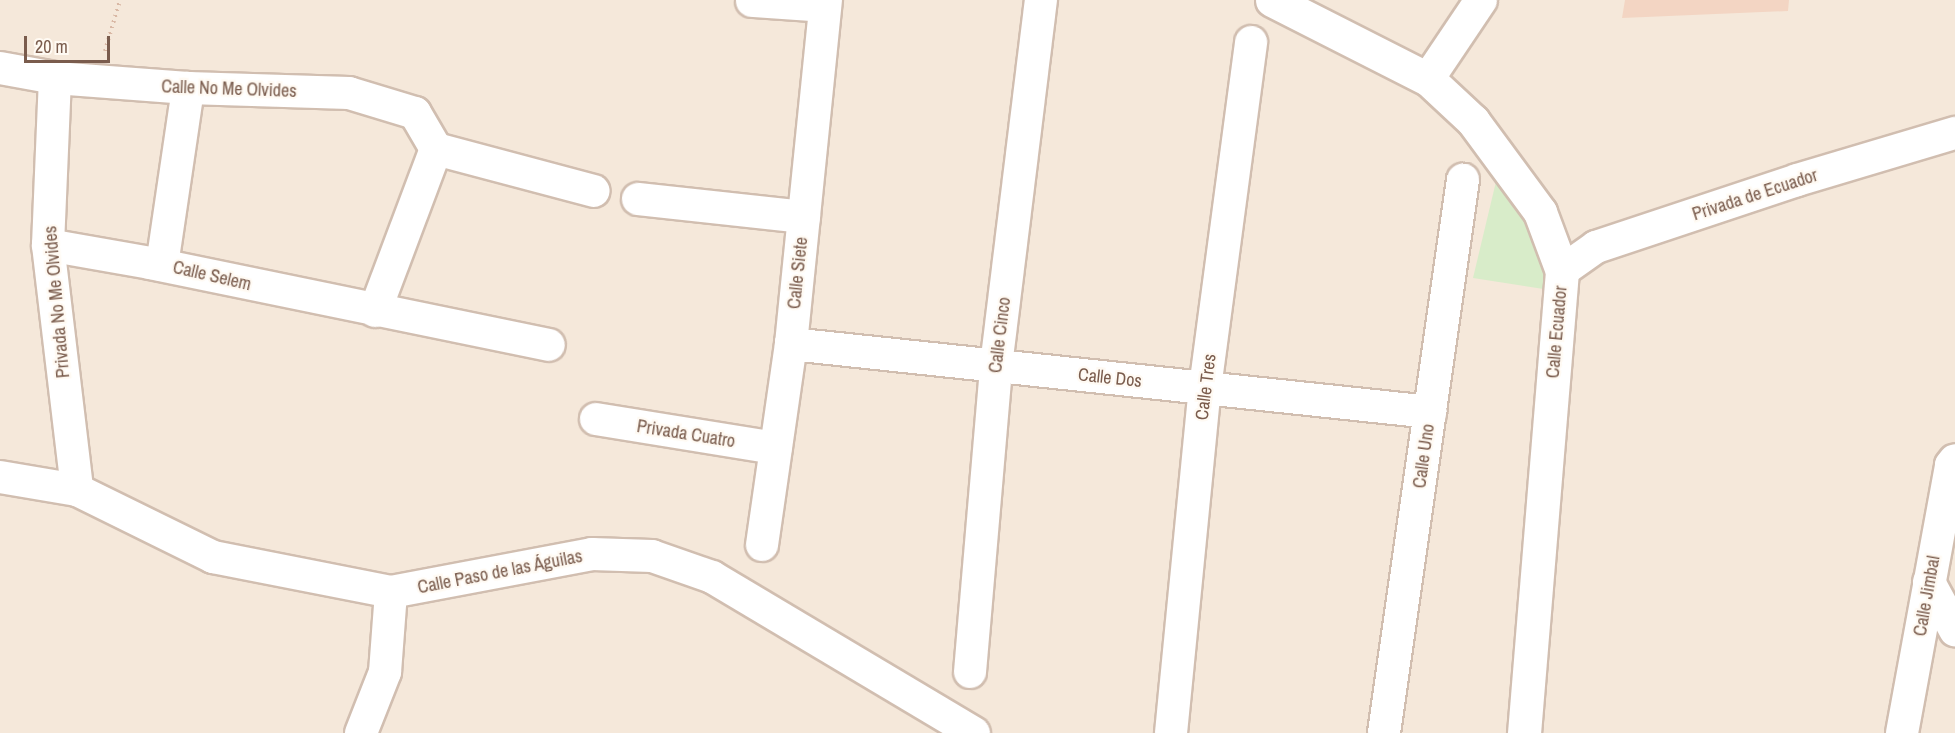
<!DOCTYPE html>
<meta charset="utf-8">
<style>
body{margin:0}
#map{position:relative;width:1955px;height:733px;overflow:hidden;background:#fdf6ec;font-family:"Archivo Narrow",sans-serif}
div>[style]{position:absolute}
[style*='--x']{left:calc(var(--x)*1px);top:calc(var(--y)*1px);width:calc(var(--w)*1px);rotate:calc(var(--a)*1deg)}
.residential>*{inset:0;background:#f5e8da;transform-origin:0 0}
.green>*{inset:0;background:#d8ecc9}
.building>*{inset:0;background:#f3d5c3}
.path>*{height:4px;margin-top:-2px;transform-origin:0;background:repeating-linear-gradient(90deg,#d9b8a5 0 1.5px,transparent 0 6px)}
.roads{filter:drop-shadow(2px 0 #d1beb0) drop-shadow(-2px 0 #d1beb0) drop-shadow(0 2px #d1beb0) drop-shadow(0 -2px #d1beb0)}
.minor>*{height:32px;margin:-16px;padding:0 16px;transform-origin:16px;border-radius:16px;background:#fff}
.tertiary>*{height:33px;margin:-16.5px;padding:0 16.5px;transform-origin:16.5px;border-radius:16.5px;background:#fff}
span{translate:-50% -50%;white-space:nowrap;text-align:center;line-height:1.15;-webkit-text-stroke:4.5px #fffaf3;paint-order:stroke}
.street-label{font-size:18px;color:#7a5c4d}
.scale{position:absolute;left:24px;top:36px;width:86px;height:27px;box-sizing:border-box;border:3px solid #7a5c4d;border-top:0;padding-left:8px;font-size:18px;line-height:21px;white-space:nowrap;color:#7a5c4d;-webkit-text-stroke:4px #fffaf3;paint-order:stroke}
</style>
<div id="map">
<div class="residential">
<div style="left:0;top:0;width:1955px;height:733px"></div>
</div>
<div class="green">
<div style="clip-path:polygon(1499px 169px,1537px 219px,1550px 290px,1473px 278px)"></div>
</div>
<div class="building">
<div style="clip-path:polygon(1625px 0,1789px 0,1788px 11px,1622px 18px)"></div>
</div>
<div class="path">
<div style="--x:105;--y:51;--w:53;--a:-73.6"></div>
</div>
<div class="roads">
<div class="minor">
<div style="--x:752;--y:1;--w:73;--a:3.9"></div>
<div style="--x:0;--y:68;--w:56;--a:10.3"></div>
<div style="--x:55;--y:78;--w:133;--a:4.3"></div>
<div style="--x:188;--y:88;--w:161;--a:1.8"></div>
<div style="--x:349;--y:93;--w:69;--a:16.9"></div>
<div style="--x:415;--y:113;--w:42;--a:59.7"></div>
<div style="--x:55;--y:78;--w:167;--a:92.4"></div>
<div style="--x:48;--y:245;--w:247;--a:83.2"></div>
<div style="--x:1428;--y:79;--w:95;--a:-56.1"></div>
<div style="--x:436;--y:149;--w:163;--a:14.9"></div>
<div style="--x:638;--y:199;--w:167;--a:6.2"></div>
<div style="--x:48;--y:245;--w:104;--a:10"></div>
<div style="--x:150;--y:263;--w:407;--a:11.6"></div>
<div style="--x:162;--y:265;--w:179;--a:-81.6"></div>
<div style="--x:1562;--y:271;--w:42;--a:-35.2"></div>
<div style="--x:1596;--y:247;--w:212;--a:-18.4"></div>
<div style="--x:1797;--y:180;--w:165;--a:-16.6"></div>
<div style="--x:375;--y:311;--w:173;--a:-69.4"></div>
<div style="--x:791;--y:344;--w:643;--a:6.07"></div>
<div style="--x:596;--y:419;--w:182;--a:9.2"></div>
<div style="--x:0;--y:477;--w:78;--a:9.6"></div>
<div style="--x:77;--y:490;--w:152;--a:26.2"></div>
<div style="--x:213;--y:557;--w:181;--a:11.1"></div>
<div style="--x:391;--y:592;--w:205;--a:-10.7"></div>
<div style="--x:592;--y:554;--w:60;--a:1.9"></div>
<div style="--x:652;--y:556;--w:64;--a:19.3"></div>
<div style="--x:712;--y:577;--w:305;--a:30.8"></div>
<div style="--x:762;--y:545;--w:203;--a:-81.8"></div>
<div style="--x:791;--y:344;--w:346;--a:-84.2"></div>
<div style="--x:1929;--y:582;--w:55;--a:61.6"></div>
<div style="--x:970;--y:672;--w:307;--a:-85.1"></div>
<div style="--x:996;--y:366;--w:369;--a:-83"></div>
<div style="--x:361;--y:733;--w:66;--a:-68.5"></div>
<div style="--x:385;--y:672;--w:80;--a:-85.7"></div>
<div style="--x:1171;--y:733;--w:347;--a:-84.4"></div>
<div style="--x:1205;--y:388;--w:349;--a:-82.4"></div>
<div style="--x:1384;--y:733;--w:559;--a:-81.87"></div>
<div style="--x:1902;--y:733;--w:272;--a:-79.6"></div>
<div style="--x:1951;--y:465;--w:6;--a:-51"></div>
</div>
<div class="tertiary">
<div style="--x:1272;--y:0;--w:175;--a:26.9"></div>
<div style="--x:1428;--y:79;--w:62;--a:43"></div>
<div style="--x:1473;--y:121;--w:113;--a:53.6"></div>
<div style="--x:1540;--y:212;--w:63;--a:69.6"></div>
<div style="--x:1562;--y:271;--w:464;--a:94.7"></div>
</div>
</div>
<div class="street-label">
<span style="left:229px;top:89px;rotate:2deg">Calle No Me Olvides</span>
<span style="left:1755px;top:195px;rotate:-18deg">Privada de Ecuador</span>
<span style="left:798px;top:273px;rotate:-84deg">Calle Siete</span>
<span style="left:212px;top:276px;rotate:13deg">Calle Selem</span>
<span style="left:57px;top:302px;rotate:-95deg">Privada No Me Olvides</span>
<span style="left:1557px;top:332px;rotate:-85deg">Calle Ecuador</span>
<span style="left:1000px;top:335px;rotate:-83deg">Calle Cinco</span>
<span style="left:1110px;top:378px;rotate:6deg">Calle Dos</span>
<span style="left:1206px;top:387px;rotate:-83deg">Calle Tres</span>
<span style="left:686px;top:434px;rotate:9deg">Privada Cuatro</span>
<span style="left:1424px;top:456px;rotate:-82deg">Calle Uno</span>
<span style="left:500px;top:572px;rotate:-11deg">Calle Paso de las Águilas</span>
<span style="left:1927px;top:596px;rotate:-80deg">Calle Jimbal</span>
</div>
<div class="scale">20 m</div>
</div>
